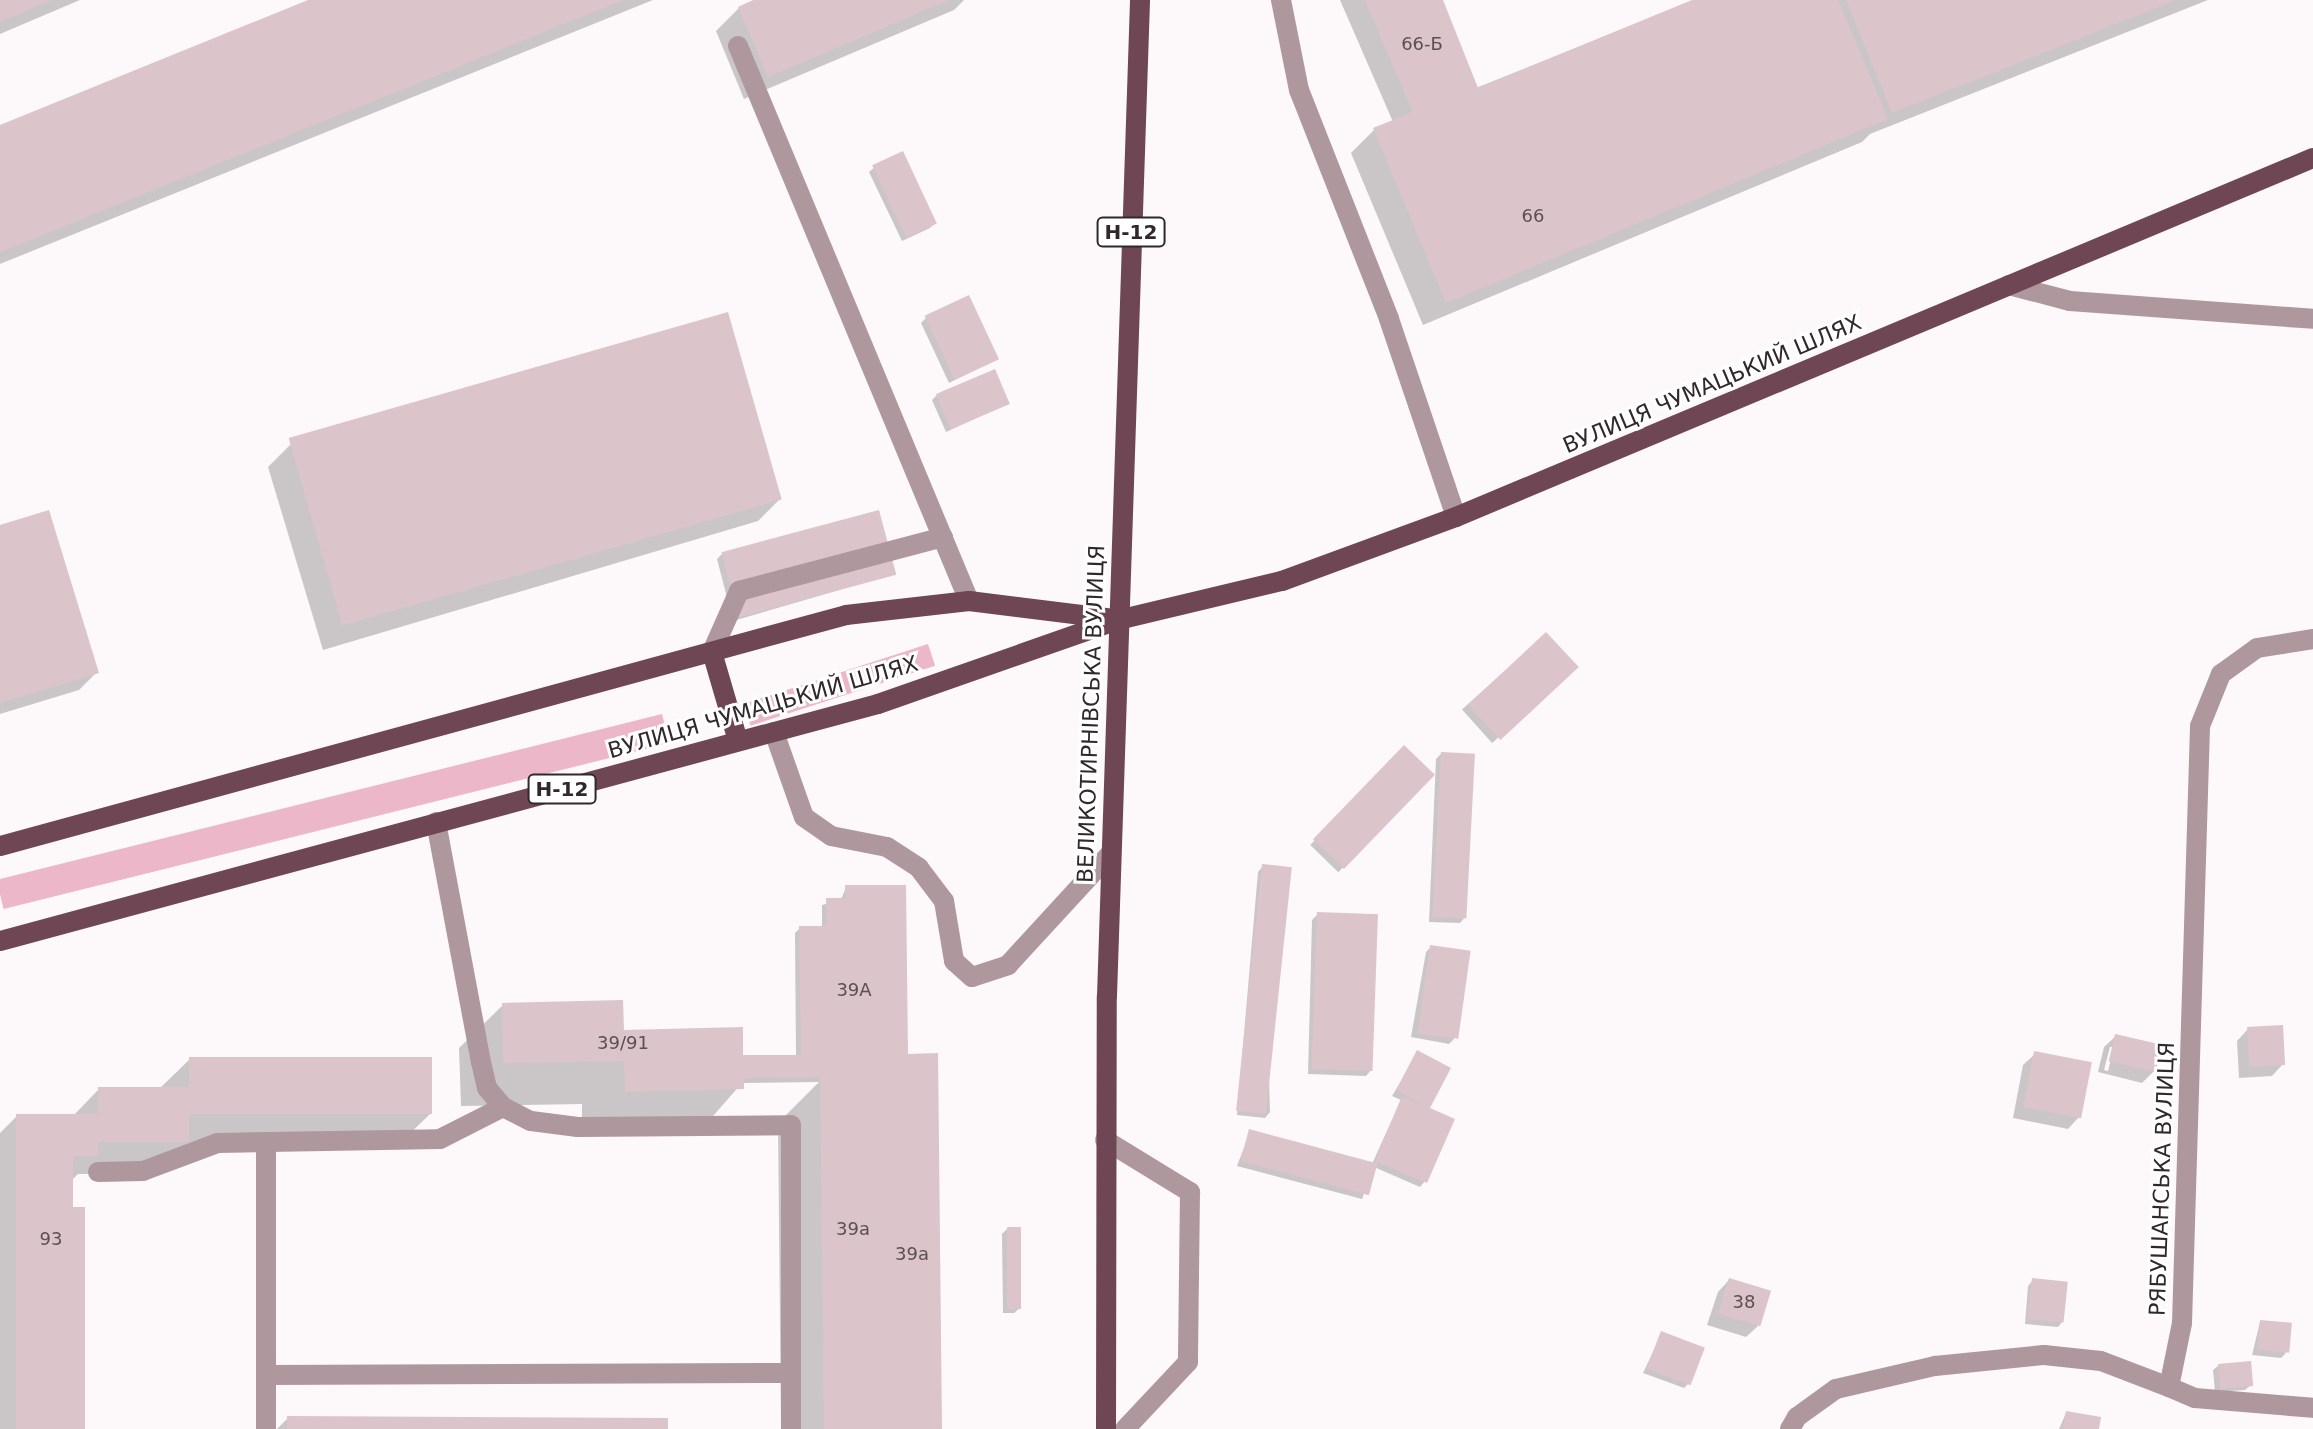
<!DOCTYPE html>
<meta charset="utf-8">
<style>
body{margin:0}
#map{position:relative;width:2313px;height:1429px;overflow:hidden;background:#fdf8fa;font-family:"DejaVu Sans",sans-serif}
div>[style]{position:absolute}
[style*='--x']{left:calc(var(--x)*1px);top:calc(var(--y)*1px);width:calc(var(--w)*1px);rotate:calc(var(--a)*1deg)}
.green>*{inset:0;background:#ecb7c8;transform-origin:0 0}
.shadow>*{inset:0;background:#0003;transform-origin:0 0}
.building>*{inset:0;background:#dcc4cb;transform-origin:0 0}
.minor>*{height:20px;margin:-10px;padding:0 10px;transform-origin:10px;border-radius:10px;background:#af979e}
.major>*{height:20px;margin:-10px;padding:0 10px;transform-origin:10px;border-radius:10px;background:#6e4654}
span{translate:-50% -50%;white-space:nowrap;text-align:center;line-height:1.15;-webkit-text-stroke:6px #fff;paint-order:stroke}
.number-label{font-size:18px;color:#5c4f52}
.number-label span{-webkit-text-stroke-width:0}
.shield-label span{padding:2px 6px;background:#fff;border:2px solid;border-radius:6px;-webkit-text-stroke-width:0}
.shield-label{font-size:20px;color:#31282a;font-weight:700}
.street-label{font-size:22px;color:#31282a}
</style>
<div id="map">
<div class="green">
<div style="left:928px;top:644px;width:23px;height:194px;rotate:72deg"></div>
<div style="left:662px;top:714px;width:30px;height:686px;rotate:76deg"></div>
</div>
<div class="shadow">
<div style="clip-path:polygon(0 0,80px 0,0 34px)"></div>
<div style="clip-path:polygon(314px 0,653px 0,0 264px,0 127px)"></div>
<div style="clip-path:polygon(758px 0,964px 0,954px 10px,744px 99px,716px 31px,739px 8px)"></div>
<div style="clip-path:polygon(1340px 0,1440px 0,1476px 88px,1695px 0,2208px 0,1870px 134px,1862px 142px,1423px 325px,1351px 153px,1374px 130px,1393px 122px)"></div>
<div style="clip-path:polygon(875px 167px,935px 223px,930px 228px,902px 241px,869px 172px)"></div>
<div style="clip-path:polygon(926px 318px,996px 359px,949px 383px,921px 323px)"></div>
<div style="clip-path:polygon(937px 395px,1007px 404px,946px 432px,932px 400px)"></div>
<div style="clip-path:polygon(291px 444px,781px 498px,758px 521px,323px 650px,268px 467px)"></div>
<div style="clip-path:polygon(0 527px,97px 672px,79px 690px,0 714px)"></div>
<div style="clip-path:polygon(722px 554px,894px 574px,733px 621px,717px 559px)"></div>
<div style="left:1546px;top:634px;width:45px;height:113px;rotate:48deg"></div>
<div style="left:1404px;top:748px;width:39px;height:135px;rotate:44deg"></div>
<div style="clip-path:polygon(1441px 754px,1465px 917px,1460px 923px,1429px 922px,1436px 759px)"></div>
<div style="clip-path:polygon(1263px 866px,1270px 1112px,1265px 1118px,1237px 1115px,1258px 872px)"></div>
<div style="clip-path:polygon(846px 887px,906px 1056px,940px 1429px,781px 1429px,778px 1123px,819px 1082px,742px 1083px,699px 1132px,582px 1134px,582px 1104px,461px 1106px,459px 1048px,503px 1005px,742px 1060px,796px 1057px,795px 933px,800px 928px,822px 928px,822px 905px,841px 900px)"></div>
<div style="clip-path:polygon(1318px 914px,1371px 1070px,1366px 1076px,1308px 1074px,1312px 920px)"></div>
<div style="clip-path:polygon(1431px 947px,1454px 1039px,1449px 1044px,1411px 1037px,1426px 952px)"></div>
<div style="clip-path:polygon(2248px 1029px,2283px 1064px,2272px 1076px,2239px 1078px,2237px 1041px)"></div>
<div style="clip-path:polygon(evenodd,2116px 1036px,2154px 1071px,2142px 1083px,2098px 1072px,2104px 1047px,2116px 1036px,2110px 1047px,2114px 1047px,2108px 1071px,2104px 1070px,2110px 1047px)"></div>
<div style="clip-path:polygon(1418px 1053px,1427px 1109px,1425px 1181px,1420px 1187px,1374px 1167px,1362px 1199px,1237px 1166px,1250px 1132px,1372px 1164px,1401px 1100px,1392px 1096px)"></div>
<div style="clip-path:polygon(2035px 1054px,2079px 1117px,2068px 1129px,2013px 1118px,2023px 1065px)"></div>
<div style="clip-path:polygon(190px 1059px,430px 1114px,397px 1146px,181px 1146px,154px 1174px,78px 1174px,71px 1181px,83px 1429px,0 1429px,0 1133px,17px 1116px,73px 1116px,99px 1089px,159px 1089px)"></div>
<div style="clip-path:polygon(1007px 1229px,1020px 1308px,1014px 1313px,1003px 1313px,1002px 1234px)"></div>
<div style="clip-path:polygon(1729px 1280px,1758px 1326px,1746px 1337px,1707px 1325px,1718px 1292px)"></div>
<div style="clip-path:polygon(2033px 1280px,2063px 1321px,2058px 1327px,2025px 1324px,2028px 1286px)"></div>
<div style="clip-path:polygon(2260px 1322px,2286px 1353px,2281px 1358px,2252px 1355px)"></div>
<div style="clip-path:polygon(1662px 1333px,1689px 1383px,1684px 1388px,1643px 1373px)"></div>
<div style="clip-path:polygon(2219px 1365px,2251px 1385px,2245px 1390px,2215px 1392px,2213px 1370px)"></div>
<div style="clip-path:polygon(2066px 1413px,2097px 1429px,2059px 1429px)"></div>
<div style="clip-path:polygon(288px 1418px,666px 1429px,277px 1429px)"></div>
</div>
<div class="building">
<div style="clip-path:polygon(0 0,51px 0,0 22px)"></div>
<div style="clip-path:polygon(308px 0,623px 0,0 252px,0 125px)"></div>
<div style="clip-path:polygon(753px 0,949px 0,768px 77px,738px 7px)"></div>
<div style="clip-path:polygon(1365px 0,1443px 0,1478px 88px,1692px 0,1838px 0,1888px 119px,1446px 303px,1373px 128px,1413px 112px)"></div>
<div style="clip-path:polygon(1846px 0,2176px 0,1892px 113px)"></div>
<div style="left:903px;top:151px;width:80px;height:34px;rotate:65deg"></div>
<div style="left:969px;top:295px;width:71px;height:49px;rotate:65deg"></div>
<div style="left:728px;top:312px;width:195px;height:457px;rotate:74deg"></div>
<div style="left:995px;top:369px;width:38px;height:64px;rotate:67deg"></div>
<div style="clip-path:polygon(49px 510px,99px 673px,0 703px,0 525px)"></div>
<div style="left:879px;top:510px;width:67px;height:163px;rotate:75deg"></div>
<div style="left:1546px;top:632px;width:48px;height:107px;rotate:47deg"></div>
<div style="left:1404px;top:745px;width:43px;height:131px;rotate:44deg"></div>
<div style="left:1441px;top:752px;width:34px;height:165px;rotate:3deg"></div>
<div style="left:1262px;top:864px;width:30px;height:248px;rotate:6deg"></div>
<div style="clip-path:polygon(845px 885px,906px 885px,908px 1054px,938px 1053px,942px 1429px,824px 1429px,820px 1077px,744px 1078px,744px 1089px,625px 1092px,624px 1061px,503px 1063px,502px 1003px,623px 1000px,624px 1030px,743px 1027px,743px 1055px,801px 1055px,799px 926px,827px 926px,826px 898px,846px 898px)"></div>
<div style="left:1317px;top:912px;width:61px;height:157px;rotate:2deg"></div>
<div style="left:1430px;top:945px;width:41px;height:89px;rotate:8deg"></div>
<div style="left:2283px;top:1025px;width:40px;height:36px;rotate:87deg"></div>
<div style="left:2115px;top:1034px;width:48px;height:28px;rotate:13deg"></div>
<div style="clip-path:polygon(1417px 1050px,1451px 1068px,1430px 1108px,1455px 1119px,1427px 1183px,1375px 1161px,1402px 1096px,1426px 1106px,1396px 1090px)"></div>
<div style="left:2034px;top:1051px;width:59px;height:57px;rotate:11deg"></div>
<div style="clip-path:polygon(189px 1057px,432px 1057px,432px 1114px,189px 1114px,189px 1142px,98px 1142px,98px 1156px,73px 1156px,73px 1207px,85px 1207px,85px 1429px,16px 1429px,16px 1114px,98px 1114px,98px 1087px,189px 1087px)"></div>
<div style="left:1249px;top:1129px;width:133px;height:33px;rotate:15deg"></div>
<div style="left:1007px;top:1227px;width:14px;height:82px"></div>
<div style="left:1729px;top:1278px;width:44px;height:37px;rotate:17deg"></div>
<div style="left:2032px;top:1278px;width:36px;height:41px;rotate:6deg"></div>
<div style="left:2260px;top:1320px;width:32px;height:30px;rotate:5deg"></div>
<div style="left:1661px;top:1331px;width:47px;height:40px;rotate:21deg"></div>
<div style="left:2251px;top:1361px;width:25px;height:33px;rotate:85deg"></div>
<div style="clip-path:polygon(2066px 1411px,2101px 1417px,2099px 1429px,2063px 1429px)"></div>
<div style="clip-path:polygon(287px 1416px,668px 1418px,668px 1429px,287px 1429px)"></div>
</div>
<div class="minor">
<div style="--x:1281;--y:0;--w:92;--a:78.7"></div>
<div style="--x:1299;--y:90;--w:246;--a:68.5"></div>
<div style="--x:1389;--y:319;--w:209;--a:71.3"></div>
<div style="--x:738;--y:46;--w:601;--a:67.4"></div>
<div style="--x:2009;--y:285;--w:63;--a:14.7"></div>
<div style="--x:2070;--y:301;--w:244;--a:4.2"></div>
<div style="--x:712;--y:652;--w:67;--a:-66.1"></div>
<div style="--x:739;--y:591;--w:211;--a:-14.8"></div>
<div style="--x:774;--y:732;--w:90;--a:70.6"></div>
<div style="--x:804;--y:817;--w:33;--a:35"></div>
<div style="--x:831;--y:836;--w:57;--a:11.1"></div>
<div style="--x:887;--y:847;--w:38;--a:33"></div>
<div style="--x:919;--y:868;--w:41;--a:52.9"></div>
<div style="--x:944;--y:901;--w:61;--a:80.5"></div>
<div style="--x:954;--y:961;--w:24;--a:42"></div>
<div style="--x:972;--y:977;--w:38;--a:-18"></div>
<div style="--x:1008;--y:965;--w:152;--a:-47.4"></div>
<div style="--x:436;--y:822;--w:244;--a:79.4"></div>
<div style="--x:481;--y:1062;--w:27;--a:77"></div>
<div style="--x:487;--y:1088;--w:25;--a:50"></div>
<div style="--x:503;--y:1107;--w:31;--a:27"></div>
<div style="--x:531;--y:1121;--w:47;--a:7.3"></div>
<div style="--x:578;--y:1127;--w:213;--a:-0.5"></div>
<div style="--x:791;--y:1125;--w:304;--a:90"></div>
<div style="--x:1105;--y:1140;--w:100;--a:31.5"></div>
<div style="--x:1190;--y:1192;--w:170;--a:90.7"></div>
<div style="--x:1188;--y:1362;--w:92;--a:133.2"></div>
<div style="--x:266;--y:1142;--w:287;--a:90"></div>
<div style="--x:98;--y:1172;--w:45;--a:-1.3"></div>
<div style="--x:143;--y:1171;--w:80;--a:-20.5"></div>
<div style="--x:218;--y:1143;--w:222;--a:-1"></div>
<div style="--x:440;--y:1139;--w:71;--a:-26.9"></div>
<div style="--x:266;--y:1375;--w:524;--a:-0.22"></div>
<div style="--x:2169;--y:1387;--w:28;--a:23"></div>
<div style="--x:2195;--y:1398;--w:118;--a:4.8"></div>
<div style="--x:1790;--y:1429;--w:14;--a:-60"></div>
<div style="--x:1797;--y:1417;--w:48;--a:-35.7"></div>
<div style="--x:1836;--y:1389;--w:102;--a:-13.1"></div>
<div style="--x:1935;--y:1366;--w:110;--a:-5.8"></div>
<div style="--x:2044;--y:1355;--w:57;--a:6"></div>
<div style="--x:2101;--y:1361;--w:73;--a:20.9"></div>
<div style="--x:2169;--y:1387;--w:65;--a:-78.5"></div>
<div style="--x:2182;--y:1323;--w:597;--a:-88.27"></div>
<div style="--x:2200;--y:726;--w:56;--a:-68"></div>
<div style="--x:2221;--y:674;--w:44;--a:-35.8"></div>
<div style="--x:2257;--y:648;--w:57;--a:-9.1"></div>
</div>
<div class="major">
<div style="--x:712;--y:652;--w:93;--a:73.7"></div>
<div style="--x:0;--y:846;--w:877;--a:-15.27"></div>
<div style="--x:846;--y:615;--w:124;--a:-6.5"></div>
<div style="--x:969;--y:601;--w:146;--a:7.1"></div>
<div style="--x:0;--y:941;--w:909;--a:-15.11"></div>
<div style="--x:878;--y:704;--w:254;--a:-19.3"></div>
<div style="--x:1118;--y:620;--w:169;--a:-13.4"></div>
<div style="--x:1282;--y:581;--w:185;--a:-20.2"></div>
<div style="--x:1456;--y:517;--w:929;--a:-22.73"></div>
<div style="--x:1106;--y:1429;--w:433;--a:-89.9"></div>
<div style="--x:1107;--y:996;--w:997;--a:-88.1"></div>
</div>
<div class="number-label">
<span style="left:1422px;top:44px">66-Б</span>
<span style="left:1533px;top:216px">66</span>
<span style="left:854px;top:990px">39А</span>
<span style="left:623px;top:1043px">39/91</span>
<span style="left:853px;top:1229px">39а</span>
<span style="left:51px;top:1239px">93</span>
<span style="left:912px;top:1254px">39а</span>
<span style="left:1744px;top:1302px">38</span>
</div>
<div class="shield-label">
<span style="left:1131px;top:232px">Н-12</span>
<span style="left:562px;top:789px">Н-12</span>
</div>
<div class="street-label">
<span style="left:1712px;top:384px;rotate:-23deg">ВУЛИЦЯ ЧУМАЦЬКИЙ ШЛЯХ</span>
<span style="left:763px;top:707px;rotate:-16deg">ВУЛИЦЯ ЧУМАЦЬКИЙ ШЛЯХ</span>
<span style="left:1091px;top:714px;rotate:-88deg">ВЕЛИКОТИРНІВСЬКА ВУЛИЦЯ</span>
<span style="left:2162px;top:1179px;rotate:-88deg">РЯБУШАНСЬКА ВУЛИЦЯ</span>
</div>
</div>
